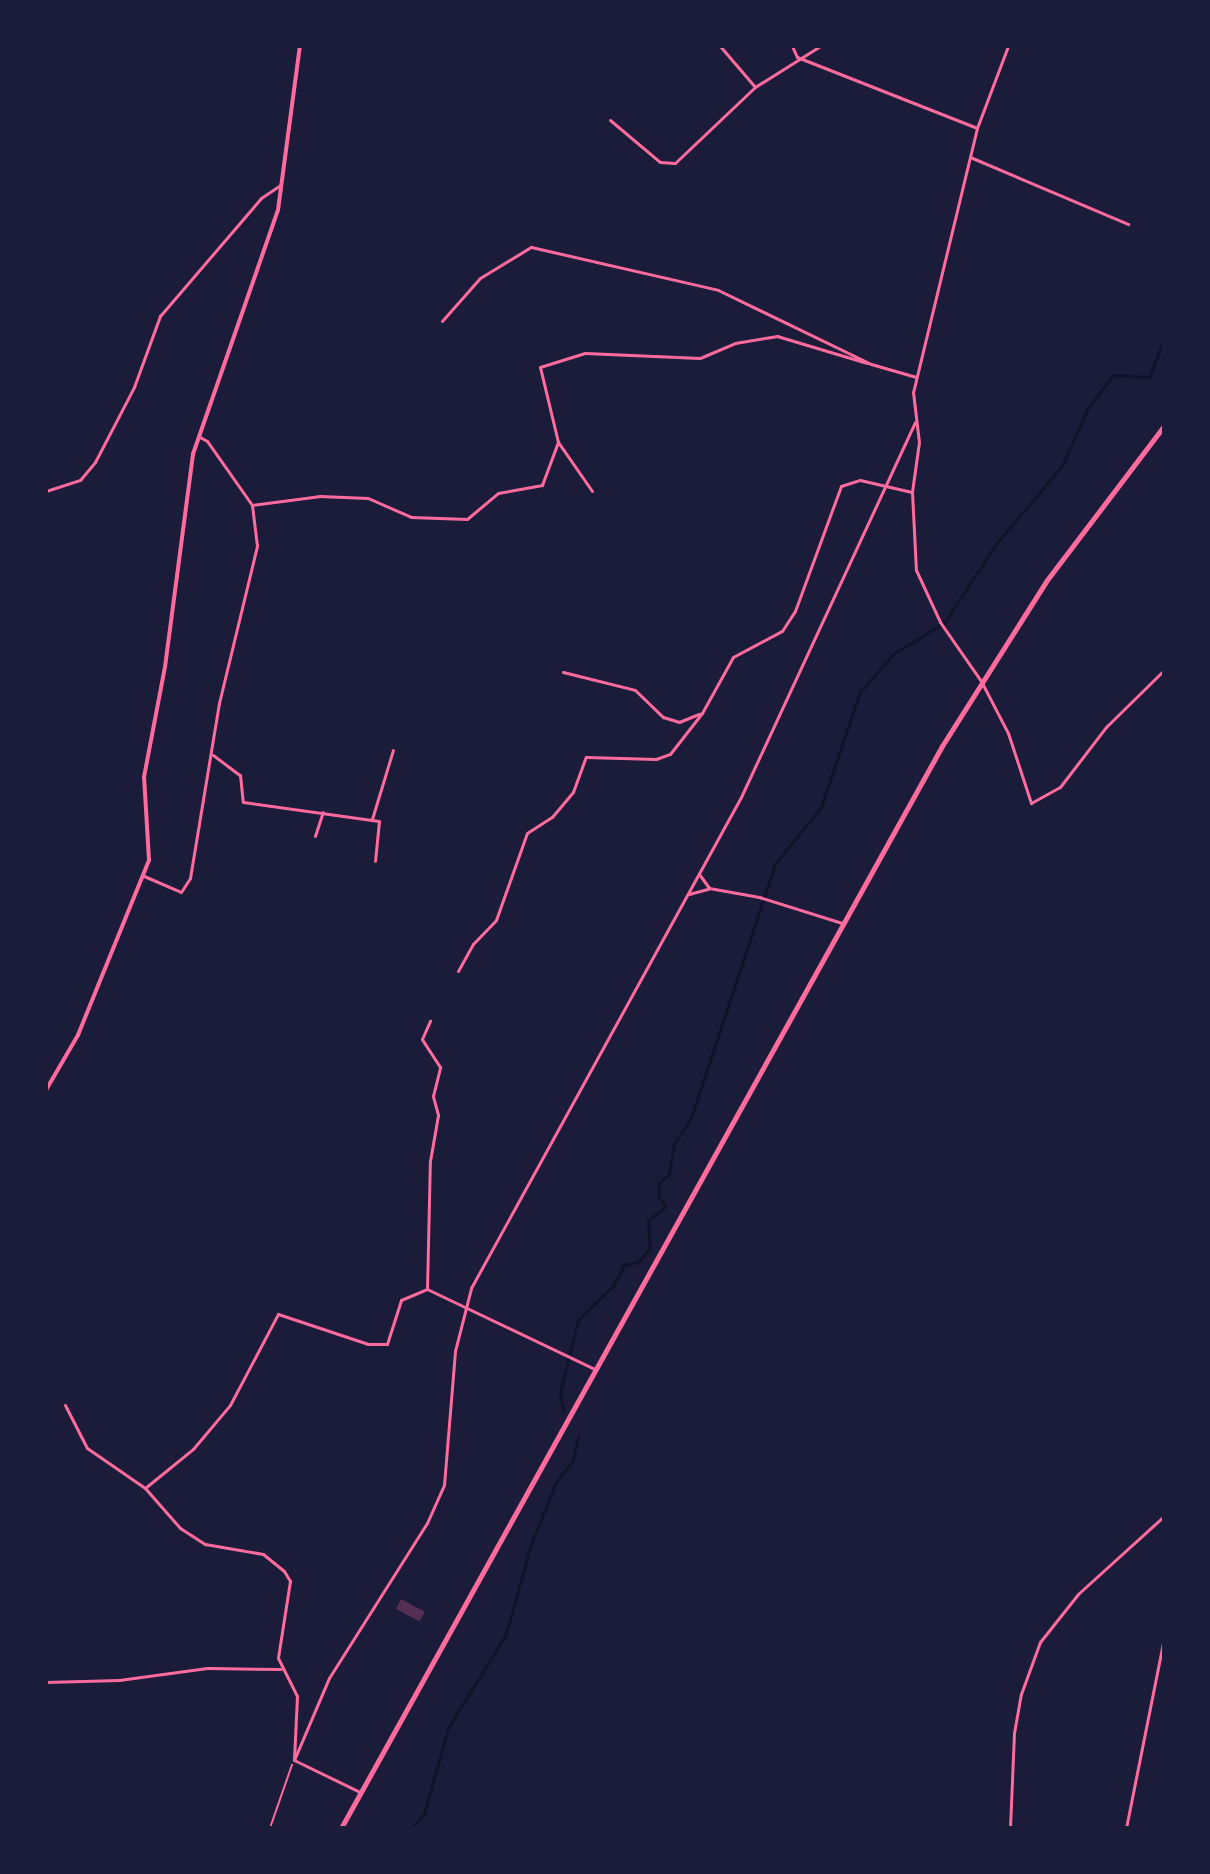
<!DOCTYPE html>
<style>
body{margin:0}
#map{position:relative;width:1210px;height:1874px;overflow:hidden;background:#1b1b3a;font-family:Rubik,sans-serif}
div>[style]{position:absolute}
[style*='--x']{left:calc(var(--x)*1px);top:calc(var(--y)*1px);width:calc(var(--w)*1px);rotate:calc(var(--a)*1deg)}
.stream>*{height:3px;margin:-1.5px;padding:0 1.5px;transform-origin:1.5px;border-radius:1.5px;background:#12122b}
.building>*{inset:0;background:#542f53;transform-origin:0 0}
.path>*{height:2px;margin:-1px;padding:0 1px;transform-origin:1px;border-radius:1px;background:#ff6b9d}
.minor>*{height:3px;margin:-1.5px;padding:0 1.5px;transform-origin:1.5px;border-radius:1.5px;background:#ff6b9d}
.tertiary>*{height:4px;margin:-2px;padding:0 2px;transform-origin:2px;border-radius:2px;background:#ff6b9d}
.primary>*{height:5px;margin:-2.5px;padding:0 2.5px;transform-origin:2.5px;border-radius:2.5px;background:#ff6b9d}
span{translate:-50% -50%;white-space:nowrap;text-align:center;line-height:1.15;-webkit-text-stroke:6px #1b1b3a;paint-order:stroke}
.frame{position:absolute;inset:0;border:48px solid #1b1b3a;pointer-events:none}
</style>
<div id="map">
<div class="stream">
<div style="--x:563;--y:1410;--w:18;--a:-99"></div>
<div style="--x:560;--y:1392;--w:74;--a:-76"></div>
<div style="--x:578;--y:1320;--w:49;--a:-44.2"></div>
<div style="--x:613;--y:1286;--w:24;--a:-62"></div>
<div style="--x:624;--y:1265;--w:14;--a:-12"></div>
<div style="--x:638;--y:1262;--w:18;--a:-49"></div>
<div style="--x:650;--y:1248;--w:27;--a:-94"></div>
<div style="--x:648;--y:1221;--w:23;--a:-40"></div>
<div style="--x:666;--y:1206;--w:11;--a:-131"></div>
<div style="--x:659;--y:1198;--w:15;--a:-90"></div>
<div style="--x:659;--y:1183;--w:13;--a:-42"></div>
<div style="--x:669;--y:1174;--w:30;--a:-81"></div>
<div style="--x:674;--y:1144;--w:31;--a:-57"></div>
<div style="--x:691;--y:1118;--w:268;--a:-71.7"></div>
<div style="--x:775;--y:864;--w:73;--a:-51.1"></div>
<div style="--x:821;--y:807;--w:121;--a:-71.3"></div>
<div style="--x:860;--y:692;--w:50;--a:-49"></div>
<div style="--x:893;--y:654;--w:60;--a:-31.3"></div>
<div style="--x:944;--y:623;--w:95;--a:-56.6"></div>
<div style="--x:996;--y:544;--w:102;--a:-49.8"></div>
<div style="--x:1062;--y:466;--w:64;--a:-65.9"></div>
<div style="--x:1088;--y:408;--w:41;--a:-52.9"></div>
<div style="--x:1113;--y:375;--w:36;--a:3"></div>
<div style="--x:1149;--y:377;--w:41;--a:-68.5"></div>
<div style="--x:411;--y:1828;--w:19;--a:-47"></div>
<div style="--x:424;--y:1814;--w:89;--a:-74.4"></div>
<div style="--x:448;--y:1728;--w:110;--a:-58.3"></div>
<div style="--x:506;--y:1634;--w:93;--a:-74.5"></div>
<div style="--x:531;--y:1544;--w:67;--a:-68"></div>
<div style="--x:556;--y:1482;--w:28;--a:-52"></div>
<div style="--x:573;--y:1460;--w:25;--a:-78"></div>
</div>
<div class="building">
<div style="left:401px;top:1599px;width:27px;height:11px;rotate:28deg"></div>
</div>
<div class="path">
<div style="--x:270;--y:1828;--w:67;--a:-70.8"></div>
</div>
<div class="minor">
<div style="--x:720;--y:46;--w:54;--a:49.5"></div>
<div style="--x:792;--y:46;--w:12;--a:66"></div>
<div style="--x:797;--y:57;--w:193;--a:21.5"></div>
<div style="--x:1008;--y:46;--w:88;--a:110.7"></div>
<div style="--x:977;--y:128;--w:272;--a:103.6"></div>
<div style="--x:913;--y:392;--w:50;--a:83.2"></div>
<div style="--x:919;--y:442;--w:50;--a:98"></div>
<div style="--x:912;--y:492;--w:78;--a:87.1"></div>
<div style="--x:916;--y:570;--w:57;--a:65.2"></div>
<div style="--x:940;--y:622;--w:72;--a:55.2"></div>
<div style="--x:981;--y:681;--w:59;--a:62.6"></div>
<div style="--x:1008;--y:733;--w:74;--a:71.8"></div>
<div style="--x:1031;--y:803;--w:33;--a:-29"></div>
<div style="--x:1060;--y:787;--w:76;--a:-52.5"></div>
<div style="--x:1106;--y:727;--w:81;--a:-44.5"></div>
<div style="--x:610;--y:120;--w:65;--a:40"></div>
<div style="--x:660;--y:162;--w:15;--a:4"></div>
<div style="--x:675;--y:163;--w:110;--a:-43.5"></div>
<div style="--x:755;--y:87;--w:77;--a:-32.2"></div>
<div style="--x:970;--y:157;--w:172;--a:23"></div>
<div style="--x:442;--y:321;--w:57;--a:-48.5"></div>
<div style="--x:480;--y:278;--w:60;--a:-31.3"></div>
<div style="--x:531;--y:247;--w:192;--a:12.9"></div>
<div style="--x:718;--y:290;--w:170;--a:25.8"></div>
<div style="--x:871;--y:364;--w:47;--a:16.1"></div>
<div style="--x:46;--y:491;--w:36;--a:-18"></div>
<div style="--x:80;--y:480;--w:23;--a:-50"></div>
<div style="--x:95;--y:462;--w:85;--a:-62.5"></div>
<div style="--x:134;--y:387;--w:76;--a:-69.9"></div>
<div style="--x:160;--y:316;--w:155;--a:-49.4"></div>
<div style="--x:261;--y:198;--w:23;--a:-34"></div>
<div style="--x:592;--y:491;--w:60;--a:-124.8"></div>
<div style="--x:558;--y:442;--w:77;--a:-103.5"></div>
<div style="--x:540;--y:367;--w:47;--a:-17.3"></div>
<div style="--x:585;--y:353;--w:115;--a:2.5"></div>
<div style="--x:700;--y:358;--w:38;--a:-23"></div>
<div style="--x:735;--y:343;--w:43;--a:-9.5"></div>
<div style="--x:777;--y:336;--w:94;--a:16.7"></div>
<div style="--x:252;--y:505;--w:69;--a:-7.5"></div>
<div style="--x:320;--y:496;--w:48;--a:2.4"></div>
<div style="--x:368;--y:498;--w:47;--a:23.8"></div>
<div style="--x:411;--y:517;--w:56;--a:2"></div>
<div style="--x:467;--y:519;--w:40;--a:-40"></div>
<div style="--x:498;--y:493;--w:45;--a:-10.3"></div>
<div style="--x:542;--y:485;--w:46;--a:-69.6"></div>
<div style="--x:563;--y:672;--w:74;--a:14"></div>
<div style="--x:635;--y:690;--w:39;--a:44"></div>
<div style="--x:663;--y:717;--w:17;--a:17"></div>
<div style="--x:679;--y:722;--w:22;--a:-22"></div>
<div style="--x:213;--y:755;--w:34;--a:37"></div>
<div style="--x:240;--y:775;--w:27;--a:84"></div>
<div style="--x:243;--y:802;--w:137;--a:8"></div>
<div style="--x:379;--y:821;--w:40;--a:95.7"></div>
<div style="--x:372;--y:819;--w:72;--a:-73.1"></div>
<div style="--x:315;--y:836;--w:25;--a:-72"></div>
<div style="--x:699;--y:874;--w:17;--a:54"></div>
<div style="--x:709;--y:888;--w:51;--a:10.2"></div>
<div style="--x:759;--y:897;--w:87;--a:17.4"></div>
<div style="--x:144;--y:876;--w:40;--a:23.4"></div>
<div style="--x:181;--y:892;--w:17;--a:-57"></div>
<div style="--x:190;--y:878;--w:177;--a:-80.6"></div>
<div style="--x:219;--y:703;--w:162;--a:-76.4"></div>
<div style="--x:257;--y:546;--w:41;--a:-97"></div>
<div style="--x:252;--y:505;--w:78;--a:-125.1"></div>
<div style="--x:207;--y:441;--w:10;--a:-151"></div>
<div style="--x:689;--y:894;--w:20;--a:-15"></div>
<div style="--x:458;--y:971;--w:31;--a:-61"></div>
<div style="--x:473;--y:944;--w:33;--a:-46"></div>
<div style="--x:496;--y:920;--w:92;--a:-70.4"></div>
<div style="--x:527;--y:833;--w:30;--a:-33"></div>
<div style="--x:552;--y:817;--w:33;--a:-50"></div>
<div style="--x:573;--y:792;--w:37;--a:-70"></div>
<div style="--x:586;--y:757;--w:70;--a:1.6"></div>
<div style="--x:656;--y:759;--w:15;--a:-20"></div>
<div style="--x:670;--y:754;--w:52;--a:-52"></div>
<div style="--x:702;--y:713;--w:64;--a:-61"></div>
<div style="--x:733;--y:657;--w:55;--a:-28"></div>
<div style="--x:782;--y:631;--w:24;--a:-57"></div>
<div style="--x:795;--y:611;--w:133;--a:-69.8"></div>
<div style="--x:841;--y:486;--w:20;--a:-18"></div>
<div style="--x:860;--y:480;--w:53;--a:13"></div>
<div style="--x:427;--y:1289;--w:128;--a:-88.7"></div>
<div style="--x:430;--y:1161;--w:47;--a:-80.1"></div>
<div style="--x:438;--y:1115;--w:20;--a:-105"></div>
<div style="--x:433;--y:1096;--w:30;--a:-76"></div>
<div style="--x:440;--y:1067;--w:33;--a:-123"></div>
<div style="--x:422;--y:1039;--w:20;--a:-66"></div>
<div style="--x:427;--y:1289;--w:186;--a:25.5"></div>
<div style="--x:65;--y:1405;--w:48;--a:62.9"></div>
<div style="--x:87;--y:1448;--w:70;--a:34.6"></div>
<div style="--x:145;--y:1488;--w:53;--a:48.8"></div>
<div style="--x:180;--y:1528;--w:30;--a:33"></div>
<div style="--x:205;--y:1544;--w:59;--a:9.8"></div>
<div style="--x:263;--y:1554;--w:27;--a:39"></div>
<div style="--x:284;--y:1571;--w:12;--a:59"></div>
<div style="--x:290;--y:1581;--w:78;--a:98.9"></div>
<div style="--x:278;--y:1658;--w:42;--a:63.4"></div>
<div style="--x:297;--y:1696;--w:64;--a:92.7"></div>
<div style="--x:294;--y:1760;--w:73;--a:25.9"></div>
<div style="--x:145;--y:1488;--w:62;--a:-39.1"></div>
<div style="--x:193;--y:1449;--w:57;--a:-49.9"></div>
<div style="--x:230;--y:1405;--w:103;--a:-62.2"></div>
<div style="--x:278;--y:1314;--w:95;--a:18.4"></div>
<div style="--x:368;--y:1344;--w:19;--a:0"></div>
<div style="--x:387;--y:1344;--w:46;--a:-72.3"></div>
<div style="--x:401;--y:1300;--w:28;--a:-23"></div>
<div style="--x:46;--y:1682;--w:73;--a:-1.6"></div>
<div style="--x:119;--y:1680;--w:89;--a:-7.8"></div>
<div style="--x:207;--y:1668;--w:74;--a:0.8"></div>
<div style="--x:294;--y:1760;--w:89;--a:-66.9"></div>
<div style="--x:329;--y:1678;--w:183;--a:-57.7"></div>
<div style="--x:427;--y:1523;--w:42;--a:-65.9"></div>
<div style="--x:444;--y:1485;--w:134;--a:-85.3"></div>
<div style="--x:455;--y:1351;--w:65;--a:-75.7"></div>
<div style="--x:471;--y:1288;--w:560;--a:-61.19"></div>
<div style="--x:741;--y:797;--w:413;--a:-65.1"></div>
<div style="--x:1010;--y:1828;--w:95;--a:-87.6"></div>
<div style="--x:1014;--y:1733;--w:40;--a:-80"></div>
<div style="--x:1021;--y:1694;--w:55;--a:-69.9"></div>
<div style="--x:1040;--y:1642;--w:61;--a:-51.6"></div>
<div style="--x:1078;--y:1594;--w:116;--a:-42.2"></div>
<div style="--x:1126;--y:1828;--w:194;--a:-78.7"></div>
</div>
<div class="tertiary">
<div style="--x:46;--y:1090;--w:64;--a:-59.8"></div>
<div style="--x:78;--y:1035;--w:189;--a:-67.9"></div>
<div style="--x:149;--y:860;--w:83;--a:-93.4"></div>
<div style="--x:144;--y:777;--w:112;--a:-79.2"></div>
<div style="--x:165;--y:667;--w:215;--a:-82.5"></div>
<div style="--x:193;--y:454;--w:258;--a:-70.8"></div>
<div style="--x:278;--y:210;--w:165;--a:-82.4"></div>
</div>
<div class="primary">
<div style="--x:341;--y:1828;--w:1238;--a:-60.95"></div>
<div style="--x:942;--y:746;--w:196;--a:-57.7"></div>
<div style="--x:1047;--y:580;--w:193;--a:-52.8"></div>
</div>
<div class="frame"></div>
</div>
